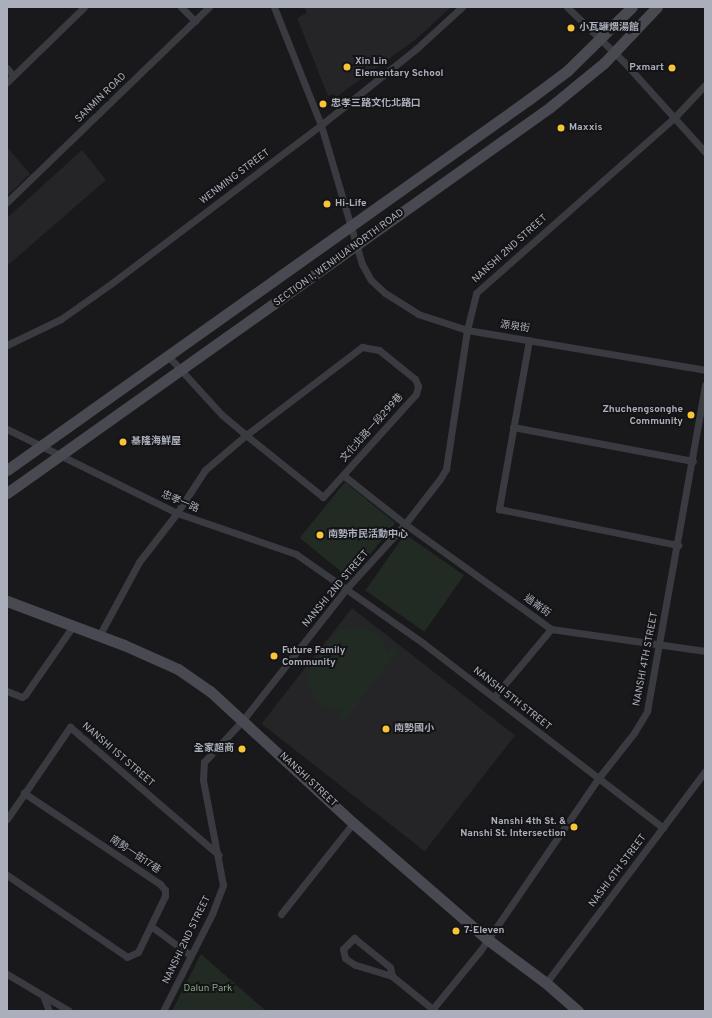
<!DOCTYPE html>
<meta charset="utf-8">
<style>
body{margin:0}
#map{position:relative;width:712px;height:1018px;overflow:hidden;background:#19191b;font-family:Overpass,"Noto Sans TC",sans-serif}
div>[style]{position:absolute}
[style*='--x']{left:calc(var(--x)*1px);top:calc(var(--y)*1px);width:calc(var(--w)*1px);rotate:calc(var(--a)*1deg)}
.built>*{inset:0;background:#252528;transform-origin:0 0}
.green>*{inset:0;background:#212a23;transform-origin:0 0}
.street>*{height:7px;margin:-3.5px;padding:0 3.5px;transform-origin:3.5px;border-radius:3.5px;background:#3a3a41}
.secondary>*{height:11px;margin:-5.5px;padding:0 5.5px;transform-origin:5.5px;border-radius:5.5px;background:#484951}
.dots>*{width:11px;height:11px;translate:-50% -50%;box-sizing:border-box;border:2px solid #141416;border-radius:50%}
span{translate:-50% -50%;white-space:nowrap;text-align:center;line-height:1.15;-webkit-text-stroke:4px #141416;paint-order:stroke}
.poi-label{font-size:10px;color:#abafbb;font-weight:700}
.left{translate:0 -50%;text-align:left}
.right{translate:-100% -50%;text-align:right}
.street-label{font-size:10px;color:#abafbb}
.park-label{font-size:10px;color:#82a787}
.frame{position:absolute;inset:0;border:8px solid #abafbb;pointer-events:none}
</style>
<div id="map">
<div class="built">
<div style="clip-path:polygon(304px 7px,451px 7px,415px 40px,336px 97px,334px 94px,328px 96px,297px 18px,307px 13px)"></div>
<div style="clip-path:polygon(7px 147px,30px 174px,7px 196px)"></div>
<div style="clip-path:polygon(82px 150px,106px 180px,7px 266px,7px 218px)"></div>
<div style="left:352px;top:608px;width:207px;height:147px;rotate:38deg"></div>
</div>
<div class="green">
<div style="left:345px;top:482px;width:65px;height:72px;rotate:39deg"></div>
<div style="left:405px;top:534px;width:72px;height:69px;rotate:35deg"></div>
<div style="clip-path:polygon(361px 626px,376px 632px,382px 638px,387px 652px,392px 645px,399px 650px,344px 722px,337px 717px,342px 710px,328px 709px,315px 700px,308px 685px,308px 675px,312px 664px,337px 632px,344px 627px)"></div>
<div style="clip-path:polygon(201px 954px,266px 1011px,172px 1011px)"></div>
</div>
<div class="street">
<div style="--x:181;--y:7;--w:20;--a:45"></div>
<div style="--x:274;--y:7;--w:127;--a:68.3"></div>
<div style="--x:321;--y:125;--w:145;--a:73.6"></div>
<div style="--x:362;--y:264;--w:18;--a:61"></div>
<div style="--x:371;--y:280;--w:19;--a:43"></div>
<div style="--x:385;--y:293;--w:39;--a:32"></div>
<div style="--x:418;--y:314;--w:52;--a:18.1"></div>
<div style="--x:467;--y:330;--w:241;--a:9.5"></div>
<div style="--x:567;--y:7;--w:79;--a:44"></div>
<div style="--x:624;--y:62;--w:121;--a:48"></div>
<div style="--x:7;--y:68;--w:10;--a:53"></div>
<div style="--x:7;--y:82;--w:107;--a:-44.2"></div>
<div style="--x:7;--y:202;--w:281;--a:-44"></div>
<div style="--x:529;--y:340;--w:172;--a:100.1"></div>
<div style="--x:499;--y:509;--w:183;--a:11.4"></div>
<div style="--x:7;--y:345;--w:60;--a:-25.7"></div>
<div style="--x:61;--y:319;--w:62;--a:-35.2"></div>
<div style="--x:112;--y:283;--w:262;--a:-37.1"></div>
<div style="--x:321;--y:125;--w:122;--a:-38.7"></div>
<div style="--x:416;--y:49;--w:62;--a:-42.4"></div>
<div style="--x:513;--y:427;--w:183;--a:10.7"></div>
<div style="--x:7;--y:429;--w:190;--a:26.3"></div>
<div style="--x:177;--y:513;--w:126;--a:19"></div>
<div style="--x:296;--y:554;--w:155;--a:35"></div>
<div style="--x:423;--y:643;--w:303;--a:37.6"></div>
<div style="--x:343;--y:475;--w:79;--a:38.3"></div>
<div style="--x:405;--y:524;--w:180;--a:35.7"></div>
<div style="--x:551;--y:629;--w:156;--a:8.1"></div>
<div style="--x:99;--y:636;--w:84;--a:-61.6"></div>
<div style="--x:139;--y:562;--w:62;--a:-52.2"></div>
<div style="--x:177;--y:513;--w:51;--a:-56.9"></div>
<div style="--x:205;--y:470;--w:54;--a:-40.5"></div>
<div style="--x:246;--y:435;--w:146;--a:-37.2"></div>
<div style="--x:362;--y:347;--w:17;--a:10"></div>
<div style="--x:379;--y:350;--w:46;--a:38.9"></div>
<div style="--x:415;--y:379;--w:8;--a:67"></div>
<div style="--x:418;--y:386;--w:8;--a:104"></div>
<div style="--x:416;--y:394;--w:139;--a:132.1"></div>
<div style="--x:323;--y:497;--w:99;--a:-141.2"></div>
<div style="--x:246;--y:435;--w:31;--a:-140"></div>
<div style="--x:222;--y:415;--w:79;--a:-132.4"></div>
<div style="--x:7;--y:691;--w:16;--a:22"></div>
<div style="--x:22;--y:697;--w:4;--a:-34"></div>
<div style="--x:25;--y:695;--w:84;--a:-55.2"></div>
<div style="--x:494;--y:697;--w:89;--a:-50"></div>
<div style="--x:7;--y:819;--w:112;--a:-55.6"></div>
<div style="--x:70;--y:727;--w:196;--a:40.7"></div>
<div style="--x:7;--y:875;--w:145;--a:34.3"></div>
<div style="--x:127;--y:957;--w:12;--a:-24"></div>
<div style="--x:138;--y:952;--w:62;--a:-64.3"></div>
<div style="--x:165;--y:896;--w:6;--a:-90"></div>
<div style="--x:165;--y:890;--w:8;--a:-130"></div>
<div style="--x:160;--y:884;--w:164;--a:-146.2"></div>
<div style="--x:281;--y:914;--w:116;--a:-51.6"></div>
<div style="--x:151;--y:926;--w:49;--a:36.6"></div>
<div style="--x:7;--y:974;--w:72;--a:30.8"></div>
<div style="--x:392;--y:976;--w:39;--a:-163"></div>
<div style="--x:355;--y:965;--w:12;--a:-145"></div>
<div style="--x:345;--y:958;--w:9;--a:-103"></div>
<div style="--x:343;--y:949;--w:16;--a:-45"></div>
<div style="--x:354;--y:938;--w:46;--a:38.9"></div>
<div style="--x:390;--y:967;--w:9;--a:77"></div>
<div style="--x:392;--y:976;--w:55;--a:39.1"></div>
<div style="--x:546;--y:983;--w:265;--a:-53.1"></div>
<div style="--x:44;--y:998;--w:14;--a:69"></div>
<div style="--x:163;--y:1011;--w:109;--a:-63.2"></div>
<div style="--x:212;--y:914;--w:31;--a:-69"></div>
<div style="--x:223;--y:885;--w:107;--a:-100.8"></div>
<div style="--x:203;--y:780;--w:18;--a:-87"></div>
<div style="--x:204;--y:762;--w:57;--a:-47.1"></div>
<div style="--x:243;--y:720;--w:168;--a:-51.8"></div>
<div style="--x:347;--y:588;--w:86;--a:-47.8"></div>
<div style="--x:405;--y:524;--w:57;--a:-52.1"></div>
<div style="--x:440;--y:479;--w:12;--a:-59"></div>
<div style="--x:446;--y:469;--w:141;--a:-81.4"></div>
<div style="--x:467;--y:330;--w:38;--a:-76"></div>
<div style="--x:476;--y:293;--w:264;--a:-41.5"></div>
<div style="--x:674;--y:118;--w:45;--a:-46.8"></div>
<div style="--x:431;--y:1011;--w:77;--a:-50.8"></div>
<div style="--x:480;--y:951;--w:207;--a:-55.6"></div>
<div style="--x:597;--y:780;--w:60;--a:-51.8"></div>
<div style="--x:634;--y:733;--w:26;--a:-59"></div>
<div style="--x:647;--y:711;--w:331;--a:-79.9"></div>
</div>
<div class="secondary">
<div style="--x:7;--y:470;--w:639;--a:-35.38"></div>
<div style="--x:528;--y:100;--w:49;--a:-36.6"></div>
<div style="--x:567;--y:71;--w:91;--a:-44.6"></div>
<div style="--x:7;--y:493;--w:665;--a:-35.39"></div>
<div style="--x:549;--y:108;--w:71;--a:-39.3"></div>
<div style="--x:604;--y:63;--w:77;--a:-46.6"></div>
<div style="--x:7;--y:601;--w:125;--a:20.6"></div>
<div style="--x:124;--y:645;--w:59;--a:24"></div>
<div style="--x:178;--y:669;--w:39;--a:35"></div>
<div style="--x:210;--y:691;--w:195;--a:42.7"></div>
<div style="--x:353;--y:823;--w:177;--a:40.9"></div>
<div style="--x:487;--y:939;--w:74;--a:36.7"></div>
<div style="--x:546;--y:983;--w:43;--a:41.2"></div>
</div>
<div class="dots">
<div style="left:571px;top:28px;background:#f7c536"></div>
<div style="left:347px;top:67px;background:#f7c536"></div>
<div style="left:672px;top:68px;background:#f7c536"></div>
<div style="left:323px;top:104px;background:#f7c536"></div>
<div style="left:561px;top:128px;background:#f7c536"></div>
<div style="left:327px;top:204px;background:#f7c536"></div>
<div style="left:691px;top:415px;background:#f7c536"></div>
<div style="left:123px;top:442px;background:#f7c536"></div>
<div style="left:320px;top:535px;background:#f7c536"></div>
<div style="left:274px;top:656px;background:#f7c536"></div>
<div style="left:386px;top:729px;background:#f7c536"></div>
<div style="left:242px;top:749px;background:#f7c536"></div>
<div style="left:574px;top:827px;background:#f7c536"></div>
<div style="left:456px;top:931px;background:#f7c536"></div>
</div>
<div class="poi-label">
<span class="left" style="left:579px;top:28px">小瓦罐煨湯館</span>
<span class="left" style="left:355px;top:67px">Xin Lin<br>Elementary School</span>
<span class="right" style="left:664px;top:68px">Pxmart</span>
<span class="left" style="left:331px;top:104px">忠孝三路文化北路口</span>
<span class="left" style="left:569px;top:128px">Maxxis</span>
<span class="left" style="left:335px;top:204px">Hi-Life</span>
<span class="right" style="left:683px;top:415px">Zhuchengsonghe<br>Community</span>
<span class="left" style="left:131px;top:442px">基隆海鮮屋</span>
<span class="left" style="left:328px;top:535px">南勢市民活動中心</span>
<span class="left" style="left:282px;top:656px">Future Family<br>Community</span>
<span class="left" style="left:394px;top:729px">南勢國小</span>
<span class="right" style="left:234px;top:749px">全家超商</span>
<span class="right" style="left:566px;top:827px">Nanshi 4th St. &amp;<br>Nanshi St. Intersection</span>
<span class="left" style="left:464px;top:931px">7-Eleven</span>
</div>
<div class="street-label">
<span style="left:101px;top:98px;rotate:-44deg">SANMIN ROAD</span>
<span style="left:235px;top:177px;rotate:-37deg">WENMING STREET</span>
<span style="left:510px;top:249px;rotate:-42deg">NANSHI 2ND STREET</span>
<span style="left:339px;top:258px;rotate:-36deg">SECTION 1, WENHUA NORTH ROAD</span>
<span style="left:515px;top:327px;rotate:9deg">源泉街</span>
<span style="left:372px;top:428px;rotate:-48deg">文化北路一段299巷</span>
<span style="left:180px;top:502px;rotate:23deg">忠孝一路</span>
<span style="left:336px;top:589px;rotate:-50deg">NANSHI 2ND STREET</span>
<span style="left:537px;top:606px;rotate:36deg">過崙街</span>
<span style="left:646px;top:659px;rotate:-79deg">NANSHI 4TH STREET</span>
<span style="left:512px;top:699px;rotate:38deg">NANSHI 5TH STREET</span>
<span style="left:118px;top:755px;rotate:41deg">NANSHI 1ST STREET</span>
<span style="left:308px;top:780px;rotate:43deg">NANSHI STREET</span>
<span style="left:135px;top:855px;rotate:34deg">南勢一街17巷</span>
<span style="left:618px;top:871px;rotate:-53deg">NASHI 6TH STREET</span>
<span style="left:187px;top:940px;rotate:-64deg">NANSHI 2ND STREET</span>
</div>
<div class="park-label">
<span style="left:208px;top:989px">Dalun Park</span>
</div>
<div class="frame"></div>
</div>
